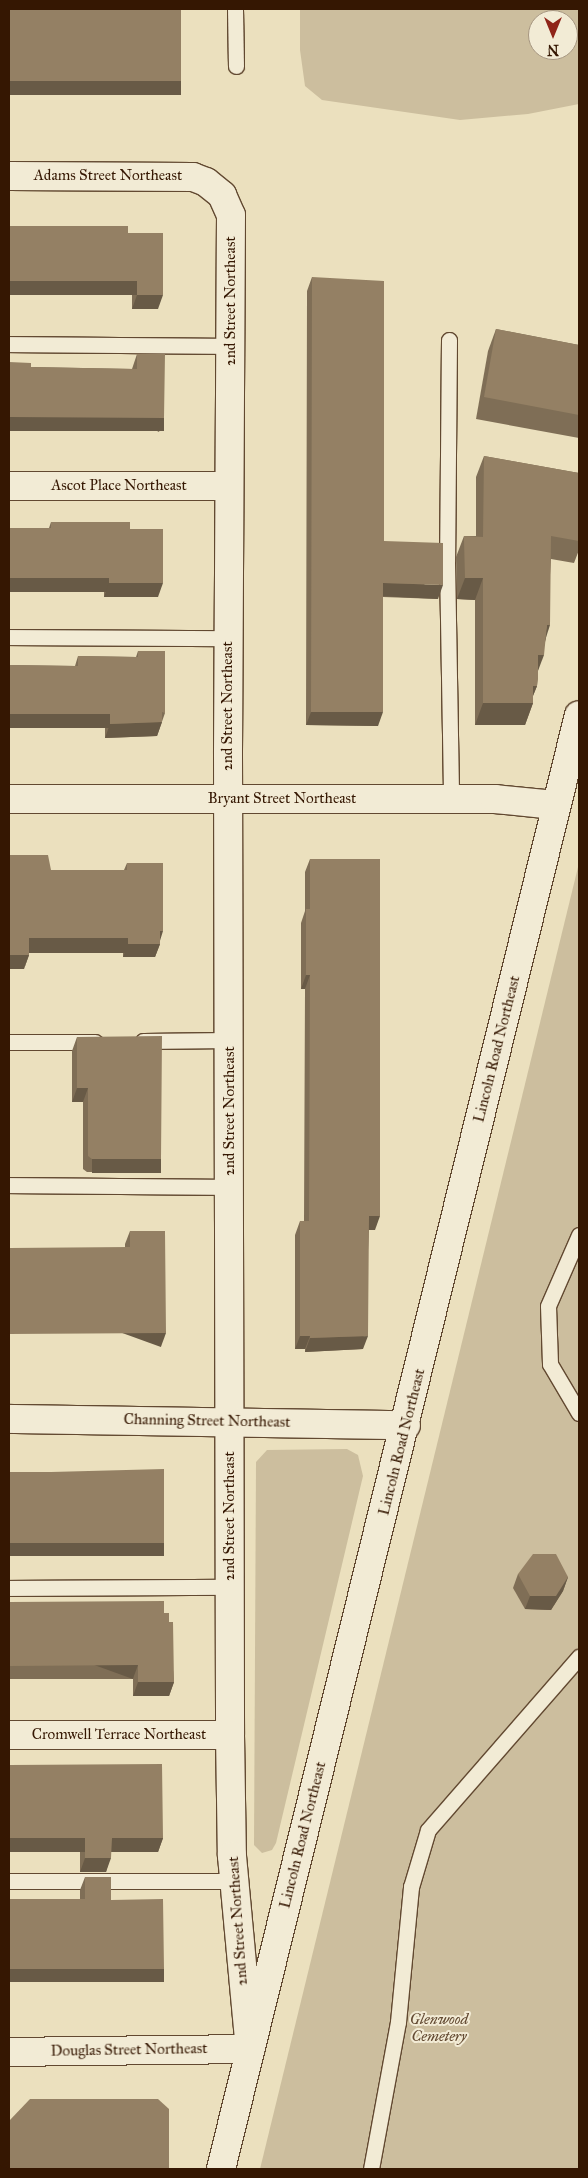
<!DOCTYPE html>
<style>
body{margin:0}
#map{position:relative;width:588px;height:2178px;overflow:hidden;background:#ebe0be;font-family:"IM FELL Great Primer",serif}
div>[style]{position:absolute}
[style*='--x']{left:calc(var(--x)*1px);top:calc(var(--y)*1px);width:calc(var(--w)*1px);rotate:calc(var(--a)*1deg)}
.green>*{inset:0;background:#ccbe9e}
.roads{filter:drop-shadow(1px 0 #624931) drop-shadow(-1px 0 #624931) drop-shadow(0 1px #624931) drop-shadow(0 -1px #624931)}
.service>*{height:15px;margin:-7.5px;padding:0 7.5px;transform-origin:7.5px;border-radius:7.5px;background:#f2ebd5}
.minor>*{height:28px;margin:-14px;padding:0 14px;transform-origin:14px;border-radius:14px;background:#f2ebd5}
.tertiary>*{height:28px;margin:-14px;padding:0 14px;transform-origin:14px;border-radius:14px;background:#f2ebd5}
.wall>*{inset:0;background:#7f6e56}
.shaded-wall>*{inset:0;background:#685a46;transform-origin:0 0}
.building>*{inset:0;background:#948064;transform-origin:0 0}
span{translate:-50% -50%;white-space:nowrap;text-align:center;line-height:1.15;-webkit-text-stroke:4px #f2ebd5;paint-order:stroke}
.street-label{font-size:15px;color:#351702}
.park-label{font-size:15px;color:#624931;font-style:italic}
.frame{position:absolute;inset:0;border:10px solid #351702;pointer-events:none}
.north{position:absolute;left:528px;top:10px;width:50px;height:50px;box-sizing:border-box;background:#f2ebd5;border:1px solid #a69681;border-radius:50%;rotate:180deg;font-size:14px;font-weight:700;line-height:20px;text-align:center;color:#351702}
.north::after{content:'';display:block;margin:auto;width:18px;height:22px;background:#8f2418;clip-path:polygon(50% 0,100% 100%,50% 72%,0 100%)}
</style>
<div id="map">
<div class="green">
<div style="clip-path:polygon(evenodd,300px 9px,579px 9px,579px 104px,528px 114px,460px 120px,322px 100px,305px 86px,300px 50px,300px 9px,538px 20px,568px 20px,568px 50px,538px 50px,538px 20px)"></div>
<div style="clip-path:polygon(579px 863px,579px 2169px,260px 2169px)"></div>
<div style="clip-path:polygon(347px 1449px,358px 1455px,363px 1476px,276px 1843px,272px 1850px,262px 1853px,254px 1845px,256px 1462px,267px 1450px)"></div>
</div>
<div class="roads">
<div class="service">
<div style="--x:235;--y:9;--w:57;--a:89"></div>
<div style="--x:449;--y:340;--w:222;--a:90.5"></div>
<div style="--x:447;--y:562;--w:237;--a:89"></div>
<div style="--x:9;--y:344;--w:221;--a:0.5"></div>
<div style="--x:9;--y:637;--w:219;--a:0.3"></div>
<div style="--x:143;--y:1041;--w:87;--a:-0.7"></div>
<div style="--x:9;--y:1042;--w:86;--a:0"></div>
<div style="--x:9;--y:1185;--w:221;--a:0.5"></div>
<div style="--x:579;--y:1235;--w:77;--a:113.6"></div>
<div style="--x:548;--y:1306;--w:58;--a:88"></div>
<div style="--x:550;--y:1364;--w:57;--a:59.4"></div>
<div style="--x:9;--y:1588;--w:221;--a:-0.3"></div>
<div style="--x:9;--y:1881;--w:225;--a:0"></div>
<div style="--x:371;--y:2169;--w:149;--a:-79.6"></div>
<div style="--x:398;--y:2022;--w:136;--a:-84.5"></div>
<div style="--x:411;--y:1887;--w:59;--a:-73.4"></div>
<div style="--x:428;--y:1830;--w:230;--a:-48.9"></div>
</div>
<div class="minor">
<div style="--x:9;--y:176;--w:184;--a:0.3"></div>
<div style="--x:193;--y:177;--w:14;--a:21"></div>
<div style="--x:206;--y:182;--w:21;--a:39"></div>
<div style="--x:222;--y:195;--w:22;--a:66"></div>
<div style="--x:231;--y:215;--w:538;--a:90.32"></div>
<div style="--x:228;--y:753;--w:982;--a:89.88"></div>
<div style="--x:230;--y:1735;--w:121;--a:89.1"></div>
<div style="--x:232;--y:1856;--w:194;--a:84.7"></div>
<div style="--x:250;--y:2049;--w:241;--a:179.3"></div>
<div style="--x:9;--y:486;--w:220;--a:0"></div>
<div style="--x:9;--y:799;--w:486;--a:0"></div>
<div style="--x:495;--y:799;--w:60;--a:5.7"></div>
<div style="--x:9;--y:1419;--w:397;--a:0.9"></div>
<div style="--x:9;--y:1735;--w:221;--a:0"></div>
</div>
<div class="tertiary">
<div style="--x:221;--y:2169;--w:1497;--a:-76.17"></div>
</div>
</div>
<div class="wall">
<div style="clip-path:polygon(9px 226px,128px 233px,158px 309px,132px 309px,132px 294px,9px 295px)"></div>
<div style="clip-path:polygon(312px 277px,384px 541px,438px 599px,383px 597px,378px 726px,306px 725px,307px 291px)"></div>
<div style="clip-path:polygon(496px 329px,579px 345px,579px 438px,476px 419px,488px 351px)"></div>
<div style="clip-path:polygon(137px 354px,164px 418px,159px 432px,31px 367px,132px 369px)"></div>
<div style="clip-path:polygon(484px 456px,579px 473px,579px 550px,574px 563px,551px 559px,546px 638px,538px 670px,537px 686px,533px 696px,533px 703px,525px 725px,475px 725px,475px 600px,457px 599px,456px 557px,464px 536px,476px 536px,476px 477px)"></div>
<div style="clip-path:polygon(51px 522px,130px 529px,158px 597px,104px 597px,104px 591px,49px 528px)"></div>
<div style="clip-path:polygon(138px 651px,165px 713px,157px 736px,105px 738px,105px 728px,9px 728px,9px 665px,75px 666px,78px 656px,136px 657px)"></div>
<div style="clip-path:polygon(310px 859px,375px 1230px,369px 1230px,363px 1349px,305px 1352px,305px 1349px,295px 1349px,295px 1235px,300px 1221px,304px 1221px,305px 989px,301px 989px,301px 923px,305px 911px,305px 872px)"></div>
<div style="clip-path:polygon(127px 863px,160px 940px,160px 944px,155px 957px,123px 957px,123px 952px,29px 952px,29px 955px,24px 969px,51px 870px,124px 870px)"></div>
<div style="clip-path:polygon(77px 1037px,161px 1159px,156px 1172px,87px 1172px,83px 1169px,83px 1102px,72px 1102px,72px 1051px)"></div>
<div style="clip-path:polygon(130px 1231px,161px 1347px,125px 1247px,125px 1244px)"></div>
<div style="clip-path:polygon(518px 1574px,568px 1577px,563px 1591px,551px 1610px,525px 1609px,513px 1588px)"></div>
<div style="clip-path:polygon(9px 1602px,164px 1613px,169px 1622px,174px 1682px,169px 1696px,133px 1696px,133px 1679px,9px 1679px)"></div>
<div style="clip-path:polygon(9px 1765px,163px 1838px,158px 1852px,111px 1852px,106px 1872px,80px 1872px,80px 1852px)"></div>
<div style="clip-path:polygon(85px 1877px,111px 1900px,164px 1969px,159px 1982px,9px 1982px,80px 1899px,80px 1890px)"></div>
</div>
<div class="shaded-wall">
<div style="left:9px;top:81px;width:172px;height:14px"></div>
<div style="left:9px;top:281px;width:128px;height:14px"></div>
<div style="clip-path:polygon(137px 295px,163px 295px,158px 309px,132px 309px)"></div>
<div style="left:9px;top:417px;width:155px;height:14px"></div>
<div style="left:9px;top:578px;width:100px;height:14px"></div>
<div style="clip-path:polygon(465px 578px,483px 578px,475px 600px,457px 599px)"></div>
<div style="clip-path:polygon(109px 583px,163px 583px,158px 597px,104px 597px)"></div>
<div style="clip-path:polygon(383px 583px,443px 585px,438px 599px,378px 596px)"></div>
<div style="clip-path:polygon(547px 625px,550px 625px,543px 647px)"></div>
<div style="clip-path:polygon(538px 655px,544px 655px,536px 676px)"></div>
<div style="clip-path:polygon(533px 686px,537px 686px,530px 703px,533px 703px,525px 725px,475px 725px,483px 703px)"></div>
<div style="clip-path:polygon(311px 712px,383px 712px,378px 726px,306px 725px)"></div>
<div style="left:9px;top:714px;width:101px;height:14px"></div>
<div style="clip-path:polygon(162px 722px,157px 736px,105px 738px,110px 724px)"></div>
<div style="clip-path:polygon(160px 931px,163px 931px,159px 944px,160px 944px,155px 957px,123px 957px,128px 944px)"></div>
<div style="left:29px;top:938px;width:99px;height:15px"></div>
<div style="clip-path:polygon(9px 955px,29px 955px,24px 969px,9px 969px)"></div>
<div style="clip-path:polygon(306px 975px,310px 975px,305px 989px,301px 989px)"></div>
<div style="clip-path:polygon(77px 1088px,88px 1088px,83px 1102px,72px 1102px)"></div>
<div style="left:92px;top:1159px;width:69px;height:14px"></div>
<div style="clip-path:polygon(369px 1216px,380px 1216px,375px 1230px,364px 1230px)"></div>
<div style="left:166px;top:1333px;width:15px;height:157px;rotate:110deg"></div>
<div style="clip-path:polygon(300px 1336px,310px 1336px,305px 1349px,295px 1349px)"></div>
<div style="clip-path:polygon(368px 1336px,363px 1349px,305px 1352px,310px 1338px)"></div>
<div style="left:9px;top:1543px;width:155px;height:13px"></div>
<div style="clip-path:polygon(568px 1577px,563px 1591px,551px 1610px,525px 1609px,530px 1596px)"></div>
<div style="left:138px;top:1665px;width:15px;height:129px;rotate:110deg"></div>
<div style="clip-path:polygon(138px 1682px,174px 1682px,169px 1696px,133px 1696px)"></div>
<div style="left:9px;top:1838px;width:76px;height:14px"></div>
<div style="clip-path:polygon(112px 1838px,163px 1838px,158px 1852px,107px 1852px)"></div>
<div style="clip-path:polygon(85px 1858px,111px 1858px,106px 1872px,80px 1872px)"></div>
<div style="left:9px;top:1969px;width:155px;height:13px"></div>
</div>
<div class="building">
<div style="left:9px;top:9px;width:172px;height:72px"></div>
<div style="clip-path:polygon(9px 226px,128px 226px,128px 233px,163px 233px,163px 295px,137px 295px,137px 281px,9px 281px)"></div>
<div style="clip-path:polygon(312px 277px,384px 281px,384px 541px,443px 543px,443px 585px,383px 583px,383px 712px,311px 712px)"></div>
<div style="clip-path:polygon(496px 329px,579px 345px,579px 415px,484px 397px)"></div>
<div style="clip-path:polygon(137px 354px,165px 354px,164px 418px,9px 417px,9px 362px,31px 363px,31px 367px,137px 369px)"></div>
<div style="clip-path:polygon(484px 456px,579px 473px,579px 541px,551px 536px,550px 625px,547px 625px,544px 655px,538px 655px,538px 679px,537px 686px,533px 686px,533px 703px,483px 703px,483px 578px,465px 578px,464px 540px,464px 536px,483px 537px)"></div>
<div style="clip-path:polygon(51px 522px,130px 522px,130px 529px,163px 529px,163px 583px,109px 583px,109px 578px,9px 578px,9px 528px,51px 528px)"></div>
<div style="clip-path:polygon(138px 651px,165px 651px,165px 713px,162px 712px,162px 722px,110px 724px,110px 714px,9px 714px,9px 665px,78px 666px,78px 656px,138px 657px)"></div>
<div style="clip-path:polygon(9px 855px,48px 855px,51px 870px,127px 870px,127px 863px,163px 863px,163px 931px,160px 931px,160px 944px,128px 944px,128px 938px,29px 938px,29px 955px,9px 955px)"></div>
<div style="clip-path:polygon(310px 859px,380px 859px,380px 1216px,369px 1216px,368px 1336px,310px 1338px,310px 1336px,300px 1336px,300px 1221px,309px 1221px,310px 975px,306px 975px,306px 909px,310px 909px)"></div>
<div style="clip-path:polygon(162px 1036px,161px 1159px,92px 1159px,88px 1156px,88px 1088px,77px 1088px,77px 1037px)"></div>
<div style="clip-path:polygon(130px 1231px,165px 1231px,166px 1333px,9px 1334px,9px 1248px,130px 1247px)"></div>
<div style="clip-path:polygon(164px 1469px,164px 1543px,9px 1543px,9px 1472px,51px 1472px)"></div>
<div style="clip-path:polygon(533px 1554px,556px 1554px,568px 1577px,556px 1596px,530px 1596px,518px 1574px)"></div>
<div style="clip-path:polygon(164px 1601px,164px 1613px,169px 1613px,169px 1622px,173px 1622px,174px 1682px,138px 1682px,138px 1665px,9px 1666px,9px 1602px)"></div>
<div style="clip-path:polygon(162px 1764px,163px 1838px,112px 1838px,111px 1858px,85px 1858px,85px 1838px,9px 1838px,9px 1765px)"></div>
<div style="clip-path:polygon(85px 1877px,111px 1877px,111px 1900px,163px 1899px,164px 1969px,9px 1969px,9px 1899px,85px 1899px)"></div>
<div style="clip-path:polygon(30px 2099px,158px 2099px,169px 2109px,169px 2169px,9px 2169px,9px 2121px)"></div>
</div>
<div class="street-label">
<span style="left:108px;top:176px">Adams Street Northeast</span>
<span style="left:231px;top:301px;rotate:-90deg">2nd Street Northeast</span>
<span style="left:119px;top:486px">Ascot Place Northeast</span>
<span style="left:228px;top:706px;rotate:-90deg">2nd Street Northeast</span>
<span style="left:282px;top:799px">Bryant Street Northeast</span>
<span style="left:497px;top:1049px;rotate:-76deg">Lincoln Road Northeast</span>
<span style="left:230px;top:1111px;rotate:-90deg">2nd Street Northeast</span>
<span style="left:207px;top:1421px;rotate:1deg">Channing Street Northeast</span>
<span style="left:402px;top:1442px;rotate:-76deg">Lincoln Road Northeast</span>
<span style="left:230px;top:1516px;rotate:-90deg">2nd Street Northeast</span>
<span style="left:119px;top:1735px">Cromwell Terrace Northeast</span>
<span style="left:303px;top:1835px;rotate:-76deg">Lincoln Road Northeast</span>
<span style="left:238px;top:1921px;rotate:-94deg">2nd Street Northeast</span>
<span style="left:129px;top:2050px;rotate:-1deg">Douglas Street Northeast</span>
</div>
<div class="park-label">
<span style="left:439px;top:2028px">Glenwood<br>Cemetery</span>
</div>
<div class="frame"></div>
<div class="north">N</div>
</div>
